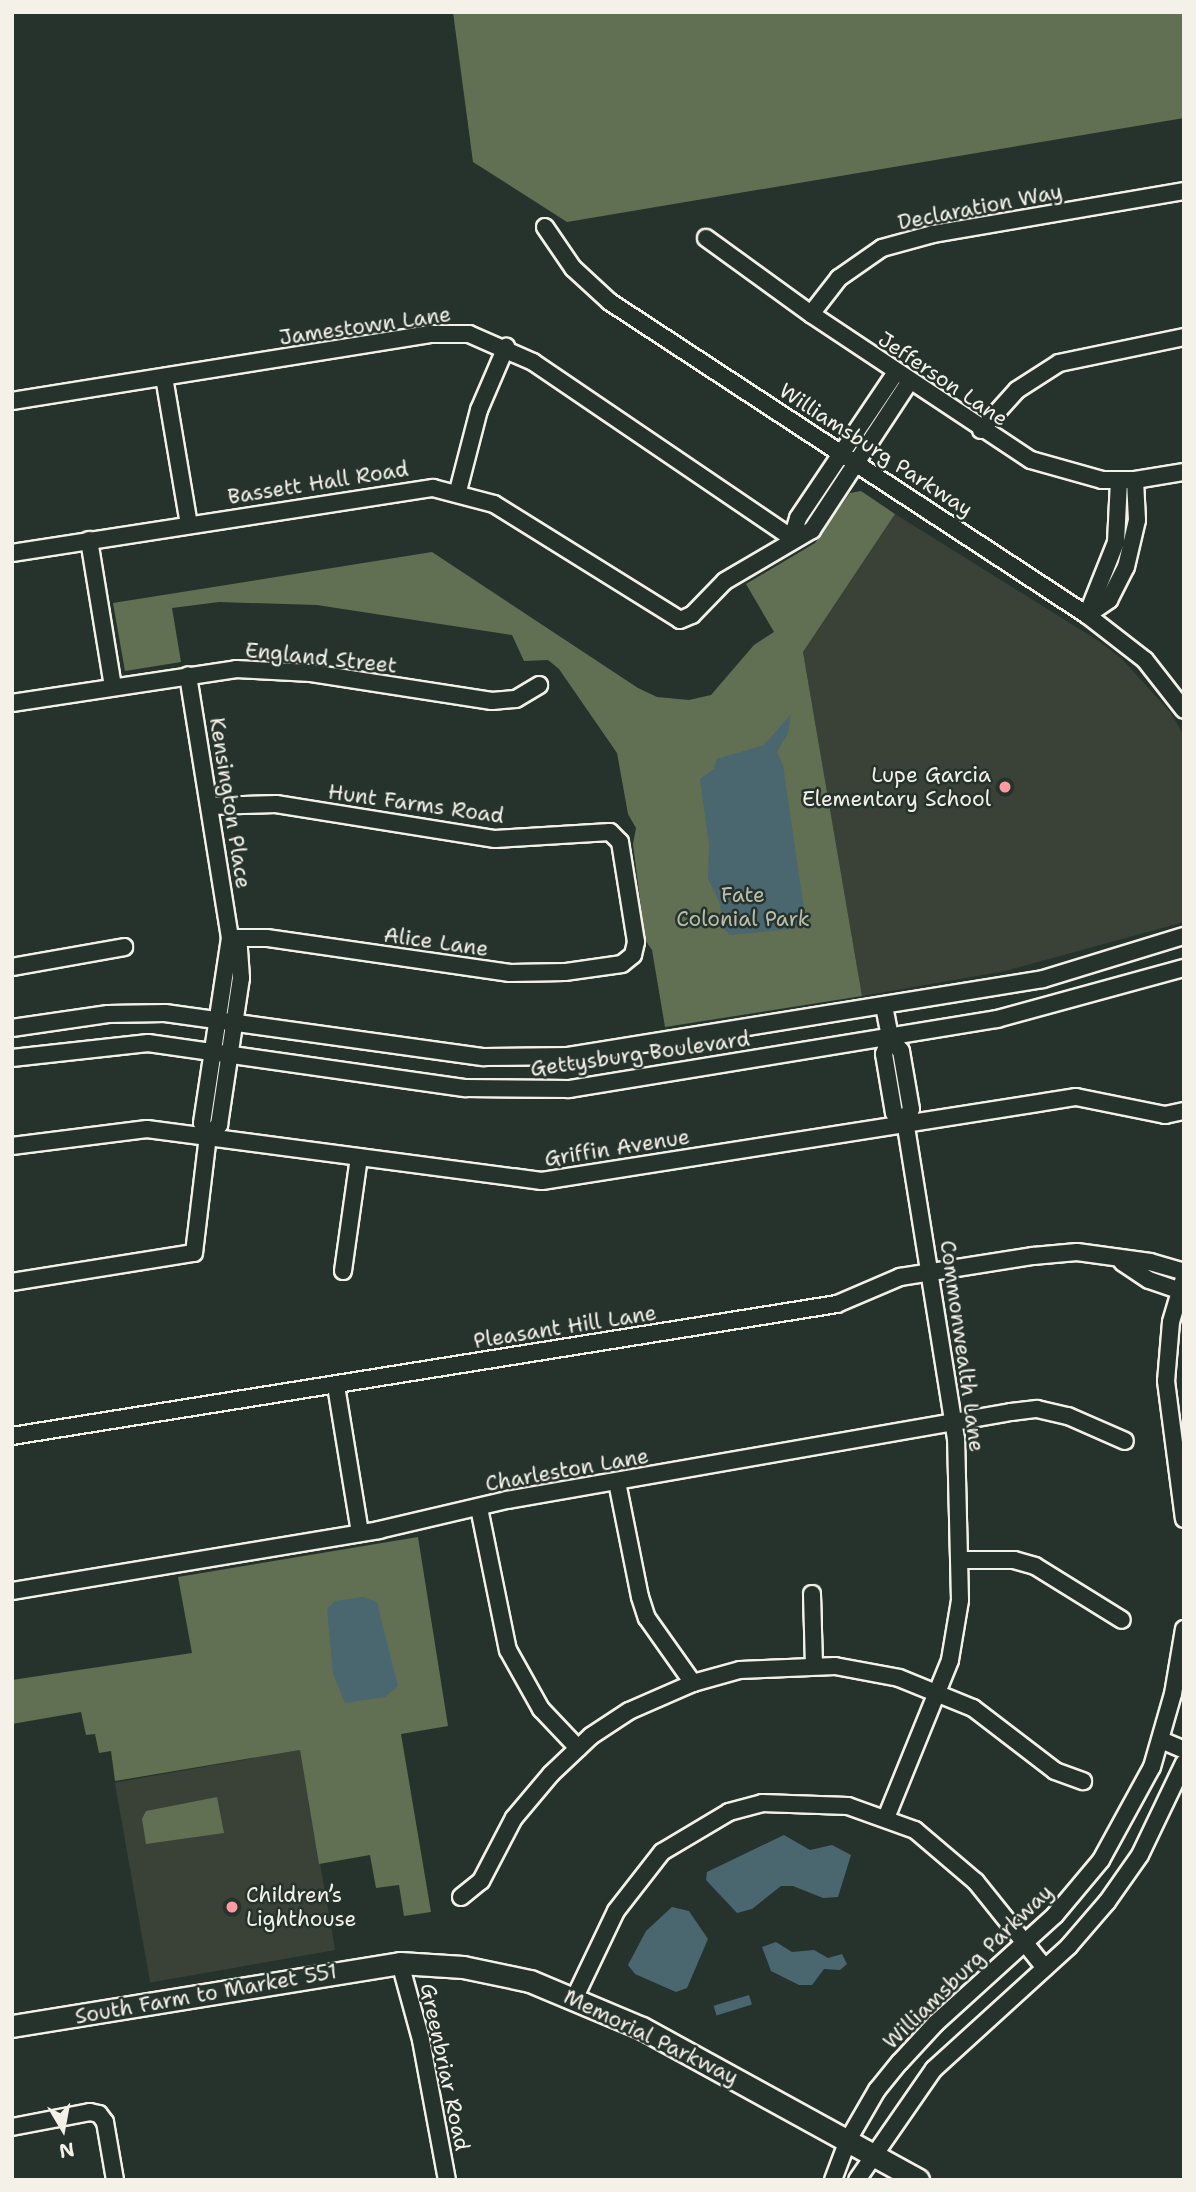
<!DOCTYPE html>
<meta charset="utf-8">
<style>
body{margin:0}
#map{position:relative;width:1196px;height:2192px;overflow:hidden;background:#26332d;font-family:"Shantell Sans",sans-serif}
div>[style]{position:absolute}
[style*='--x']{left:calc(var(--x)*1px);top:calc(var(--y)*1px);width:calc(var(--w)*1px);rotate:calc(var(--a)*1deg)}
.built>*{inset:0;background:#3a4238;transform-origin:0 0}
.green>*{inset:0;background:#617052}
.water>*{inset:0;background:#4a666f;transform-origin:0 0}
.roads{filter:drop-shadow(2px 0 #f4f1e8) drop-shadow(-2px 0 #f4f1e8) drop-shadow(0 2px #f4f1e8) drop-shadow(0 -2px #f4f1e8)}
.minor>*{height:16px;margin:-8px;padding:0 8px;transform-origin:8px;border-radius:8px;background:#26332d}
.major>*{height:21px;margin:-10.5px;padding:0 10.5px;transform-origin:10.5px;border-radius:10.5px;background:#26332d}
.dots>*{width:19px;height:19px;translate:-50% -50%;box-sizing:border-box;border:4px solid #26332d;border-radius:50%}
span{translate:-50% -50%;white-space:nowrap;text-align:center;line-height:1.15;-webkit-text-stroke:5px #26332d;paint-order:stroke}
.street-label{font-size:21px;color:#f4f1e8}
.poi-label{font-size:21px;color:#f4f1e8}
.right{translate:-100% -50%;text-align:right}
.left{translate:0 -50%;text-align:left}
.park-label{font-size:21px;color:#b9bdac}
.frame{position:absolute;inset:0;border:14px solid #f4f1e8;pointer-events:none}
.north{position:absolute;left:28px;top:2094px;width:70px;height:70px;-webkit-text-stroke:5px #26332d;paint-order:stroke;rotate:170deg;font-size:19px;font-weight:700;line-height:28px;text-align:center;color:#f4f1e8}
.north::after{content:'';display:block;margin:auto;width:24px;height:32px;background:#f4f1e8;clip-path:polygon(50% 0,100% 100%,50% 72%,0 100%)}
</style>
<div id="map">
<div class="built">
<div style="clip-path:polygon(895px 514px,1097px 640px,1121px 658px,1171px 713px,1184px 736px,1184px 922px,1005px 971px,862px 996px,803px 652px)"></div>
<div style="left:300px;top:1750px;width:203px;height:188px;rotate:80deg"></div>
</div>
<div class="green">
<div style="clip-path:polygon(453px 12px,1184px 12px,1184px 118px,567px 222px,473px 162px)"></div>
<div style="clip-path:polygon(861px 491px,895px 514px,803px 652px,862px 996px,665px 1027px,652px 950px,645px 940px,633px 844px,636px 828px,628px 814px,617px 753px,559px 669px,548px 660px,524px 661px,512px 635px,317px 605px,219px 602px,172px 608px,181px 662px,125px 671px,113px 603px,432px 552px,638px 688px,657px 697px,689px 700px,711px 695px,754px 645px,774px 632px,746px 584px,815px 543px,850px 493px)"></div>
<div style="clip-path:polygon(418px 1537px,448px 1726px,401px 1734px,431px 1912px,404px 1916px,399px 1885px,376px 1888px,370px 1855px,319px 1864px,300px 1750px,115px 1781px,111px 1751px,99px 1753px,95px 1734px,86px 1735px,81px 1712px,12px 1724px,12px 1680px,192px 1653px,178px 1577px)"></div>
<div style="clip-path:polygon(217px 1797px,224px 1833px,146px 1844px,142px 1819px,146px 1811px)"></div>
</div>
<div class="water">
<div style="clip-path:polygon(791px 714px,788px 733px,777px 752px,783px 765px,805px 916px,794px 929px,730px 935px,723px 928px,720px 904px,708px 879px,709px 845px,700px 779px,714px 769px,717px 759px,764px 745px)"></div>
<div style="clip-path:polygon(363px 1597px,377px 1602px,398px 1686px,385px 1697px,345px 1703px,333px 1674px,327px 1609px,335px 1601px)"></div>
<div style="clip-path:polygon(784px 1835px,810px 1850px,832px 1845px,851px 1855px,838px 1897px,823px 1898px,793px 1886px,781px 1886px,752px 1909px,737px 1913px,706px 1880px,707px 1872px)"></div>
<div style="clip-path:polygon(672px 1907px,689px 1911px,708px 1939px,687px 1988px,676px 1992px,635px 1974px,628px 1965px,646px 1931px)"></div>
<div style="clip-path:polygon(776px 1942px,792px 1952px,814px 1950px,828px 1958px,842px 1954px,847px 1964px,840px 1970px,824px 1969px,812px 1985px,799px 1985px,771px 1971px,762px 1947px)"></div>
<div style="left:749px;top:1995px;width:10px;height:37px;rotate:73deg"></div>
</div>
<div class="roads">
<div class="minor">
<div style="--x:545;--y:227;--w:50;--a:55.7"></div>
<div style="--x:573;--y:268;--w:50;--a:42.6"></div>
<div style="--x:610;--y:302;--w:571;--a:33.27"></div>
<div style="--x:1087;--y:615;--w:73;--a:37.8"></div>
<div style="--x:1145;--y:660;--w:63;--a:52"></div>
<div style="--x:706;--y:238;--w:130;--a:35.9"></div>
<div style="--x:811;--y:314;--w:264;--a:33.6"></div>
<div style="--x:1031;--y:460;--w:74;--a:15.7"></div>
<div style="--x:1102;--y:480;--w:33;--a:0"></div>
<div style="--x:1135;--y:480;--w:50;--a:-9.3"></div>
<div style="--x:811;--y:314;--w:46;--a:-52.1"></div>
<div style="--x:839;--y:278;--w:52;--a:-34.9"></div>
<div style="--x:882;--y:248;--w:53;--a:-15.4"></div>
<div style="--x:933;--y:234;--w:255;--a:-9.7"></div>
<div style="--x:164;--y:377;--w:150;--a:80.4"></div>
<div style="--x:12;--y:401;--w:422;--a:-9.1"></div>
<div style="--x:429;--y:334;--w:40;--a:0"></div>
<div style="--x:469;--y:334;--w:70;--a:23.6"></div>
<div style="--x:533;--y:362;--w:313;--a:34.2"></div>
<div style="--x:981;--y:430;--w:54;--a:-48"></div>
<div style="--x:1017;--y:390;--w:50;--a:-32.7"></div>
<div style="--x:1059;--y:363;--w:128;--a:-11.7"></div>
<div style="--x:458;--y:491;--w:84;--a:-75.5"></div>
<div style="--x:479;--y:410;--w:69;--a:-66.8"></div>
<div style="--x:792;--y:538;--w:21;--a:-73"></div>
<div style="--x:798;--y:518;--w:176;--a:-56.1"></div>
<div style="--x:89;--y:540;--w:149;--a:80.7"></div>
<div style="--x:12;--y:553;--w:426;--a:-8.8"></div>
<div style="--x:433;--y:488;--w:63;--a:14.7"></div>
<div style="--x:494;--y:504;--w:219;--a:31.9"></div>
<div style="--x:680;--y:620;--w:13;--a:-23"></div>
<div style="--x:692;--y:615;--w:47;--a:-45.9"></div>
<div style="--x:725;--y:581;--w:101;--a:-30.4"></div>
<div style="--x:812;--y:530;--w:178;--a:-56.7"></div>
<div style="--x:1087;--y:615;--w:27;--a:-34"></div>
<div style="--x:1109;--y:600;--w:37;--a:-63"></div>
<div style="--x:1126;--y:567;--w:48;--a:-76.8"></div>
<div style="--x:1137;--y:520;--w:40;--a:-92.9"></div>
<div style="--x:1087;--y:615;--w:79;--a:-68.3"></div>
<div style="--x:1116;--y:542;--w:61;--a:-87.2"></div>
<div style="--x:12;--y:703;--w:227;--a:-8.6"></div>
<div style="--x:236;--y:669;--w:75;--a:3.1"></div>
<div style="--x:311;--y:673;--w:183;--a:8.8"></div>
<div style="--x:492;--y:701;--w:24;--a:-5"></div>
<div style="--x:516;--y:699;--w:27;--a:-31"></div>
<div style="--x:210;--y:806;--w:66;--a:-1.7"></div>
<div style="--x:276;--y:804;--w:222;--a:9.1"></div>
<div style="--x:495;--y:839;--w:115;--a:-3.5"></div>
<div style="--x:610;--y:832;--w:14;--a:45"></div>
<div style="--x:620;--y:842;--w:101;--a:80.9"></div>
<div style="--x:636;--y:942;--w:13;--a:103"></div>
<div style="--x:633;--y:955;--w:14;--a:141"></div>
<div style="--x:622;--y:964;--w:58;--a:172"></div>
<div style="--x:565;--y:972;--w:55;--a:179"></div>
<div style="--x:510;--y:973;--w:246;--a:-171.8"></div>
<div style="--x:266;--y:938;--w:36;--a:180"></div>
<div style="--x:12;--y:967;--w:114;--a:-10.1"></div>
<div style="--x:884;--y:1006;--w:33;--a:79"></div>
<div style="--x:12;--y:1028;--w:97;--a:-8.3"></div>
<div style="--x:108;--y:1014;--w:57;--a:-1"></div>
<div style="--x:165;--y:1013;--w:322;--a:7.9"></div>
<div style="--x:484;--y:1057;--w:84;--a:-0.7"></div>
<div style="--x:568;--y:1056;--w:481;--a:-9.2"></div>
<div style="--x:1043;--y:979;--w:147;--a:-17"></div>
<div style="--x:890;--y:1038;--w:17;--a:111"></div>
<div style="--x:884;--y:1054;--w:60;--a:80.4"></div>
<div style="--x:894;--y:1113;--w:14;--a:36"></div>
<div style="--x:12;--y:1058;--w:137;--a:-6.3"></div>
<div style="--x:148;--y:1043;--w:321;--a:8.1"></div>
<div style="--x:466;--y:1088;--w:103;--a:0.6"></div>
<div style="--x:569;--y:1089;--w:434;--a:-9.3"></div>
<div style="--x:997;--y:1019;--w:194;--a:-15.3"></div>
<div style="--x:208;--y:1136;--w:16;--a:-45"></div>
<div style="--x:219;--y:1125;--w:149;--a:-81.5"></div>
<div style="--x:241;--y:978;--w:30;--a:-94"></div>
<div style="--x:239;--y:948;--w:13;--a:-132"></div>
<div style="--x:12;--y:1146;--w:136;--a:-7.2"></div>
<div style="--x:147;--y:1129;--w:398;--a:7.5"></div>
<div style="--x:542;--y:1181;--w:541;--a:-8.94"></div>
<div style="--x:1076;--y:1097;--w:91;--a:11.4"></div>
<div style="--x:1165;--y:1115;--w:19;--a:-12"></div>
<div style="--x:1122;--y:1262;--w:32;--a:34"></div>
<div style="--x:1149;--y:1280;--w:37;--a:19"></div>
<div style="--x:343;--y:1271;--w:115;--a:-82"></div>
<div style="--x:1184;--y:1278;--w:46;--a:106.5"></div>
<div style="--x:1171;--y:1322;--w:59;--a:94.8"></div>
<div style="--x:1166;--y:1381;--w:139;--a:82.6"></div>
<div style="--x:12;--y:1282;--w:184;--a:-9.1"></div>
<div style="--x:194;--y:1253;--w:118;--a:-83.2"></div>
<div style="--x:208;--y:1136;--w:14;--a:-115"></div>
<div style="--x:202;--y:1123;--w:187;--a:-81.4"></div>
<div style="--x:230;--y:938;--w:266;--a:-99.1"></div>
<div style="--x:336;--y:1386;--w:149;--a:80.7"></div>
<div style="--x:12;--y:1436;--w:835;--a:-9.09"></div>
<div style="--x:837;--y:1304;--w:69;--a:-23.2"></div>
<div style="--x:900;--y:1277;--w:135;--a:-9"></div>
<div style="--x:1033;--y:1256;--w:44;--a:-5.2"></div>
<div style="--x:1077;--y:1252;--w:74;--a:7.8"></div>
<div style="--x:1150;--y:1262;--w:35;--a:16"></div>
<div style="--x:617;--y:1482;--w:117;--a:78.7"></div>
<div style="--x:640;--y:1597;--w:22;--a:72"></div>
<div style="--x:647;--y:1618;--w:80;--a:54.7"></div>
<div style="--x:479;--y:1508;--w:145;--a:78.5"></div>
<div style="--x:508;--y:1650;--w:68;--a:60.8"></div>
<div style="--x:541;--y:1709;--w:54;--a:46.5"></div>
<div style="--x:959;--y:1560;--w:55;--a:0"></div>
<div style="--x:1014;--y:1560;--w:22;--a:16"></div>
<div style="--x:1035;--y:1566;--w:102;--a:31.8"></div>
<div style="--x:12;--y:1591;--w:372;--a:-9.4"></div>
<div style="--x:379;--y:1530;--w:131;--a:-13.2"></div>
<div style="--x:507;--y:1500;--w:512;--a:-9.9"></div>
<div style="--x:1011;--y:1412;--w:26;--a:-7"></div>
<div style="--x:1037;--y:1409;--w:32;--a:13"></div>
<div style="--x:1068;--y:1416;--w:62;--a:23.7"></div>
<div style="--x:812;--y:1594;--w:71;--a:88.4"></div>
<div style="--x:1161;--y:1740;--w:25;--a:23"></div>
<div style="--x:886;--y:1818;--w:170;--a:-67.9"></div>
<div style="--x:950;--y:1660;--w:61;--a:-80.5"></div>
<div style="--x:960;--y:1600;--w:161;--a:-91.4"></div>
<div style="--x:956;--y:1439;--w:322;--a:-99.1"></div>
<div style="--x:905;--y:1121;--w:13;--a:-63"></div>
<div style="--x:911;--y:1109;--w:59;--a:-99.8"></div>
<div style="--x:901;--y:1051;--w:17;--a:-130"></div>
<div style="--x:461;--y:1897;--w:26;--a:-39"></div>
<div style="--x:481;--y:1881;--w:71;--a:-62.4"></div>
<div style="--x:514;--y:1818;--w:57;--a:-49.9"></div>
<div style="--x:551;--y:1774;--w:55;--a:-43.5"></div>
<div style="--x:591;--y:1736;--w:45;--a:-33.3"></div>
<div style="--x:629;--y:1711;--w:70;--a:-23.6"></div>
<div style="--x:693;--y:1683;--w:49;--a:-15.5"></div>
<div style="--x:740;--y:1670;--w:95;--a:-2.4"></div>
<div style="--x:835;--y:1666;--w:65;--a:10.6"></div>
<div style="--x:899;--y:1678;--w:80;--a:22.1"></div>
<div style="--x:973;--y:1708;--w:103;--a:37.5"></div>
<div style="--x:1055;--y:1771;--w:30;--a:20"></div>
<div style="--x:400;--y:1963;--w:80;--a:74.7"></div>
<div style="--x:421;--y:2040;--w:142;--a:79.5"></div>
<div style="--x:575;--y:1997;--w:95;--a:-64.5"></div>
<div style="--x:616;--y:1911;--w:75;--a:-52.1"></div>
<div style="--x:662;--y:1852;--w:78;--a:-30.8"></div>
<div style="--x:729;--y:1812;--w:34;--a:-15"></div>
<div style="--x:762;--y:1803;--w:86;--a:2"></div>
<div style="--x:848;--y:1806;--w:71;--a:19.7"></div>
<div style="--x:915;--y:1830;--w:80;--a:40.4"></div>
<div style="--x:976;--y:1882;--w:110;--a:51.3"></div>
<div style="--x:12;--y:2127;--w:79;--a:-10.9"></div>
<div style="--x:90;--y:2112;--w:9;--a:13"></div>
<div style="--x:99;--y:2114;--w:10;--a:53"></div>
<div style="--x:105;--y:2122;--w:59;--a:80.2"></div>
<div style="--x:833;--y:2180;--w:43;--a:-69.4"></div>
<div style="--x:848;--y:2140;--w:58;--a:-59.9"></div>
<div style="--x:877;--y:2090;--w:36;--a:-51"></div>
<div style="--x:900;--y:2062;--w:53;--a:-47.3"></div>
<div style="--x:936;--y:2023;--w:161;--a:-42.2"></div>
<div style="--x:1055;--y:1915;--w:72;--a:-50.1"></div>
<div style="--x:1101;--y:1860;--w:106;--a:-61.3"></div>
<div style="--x:1152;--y:1767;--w:76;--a:-74"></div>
<div style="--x:1173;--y:1694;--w:66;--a:-80.4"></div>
<div style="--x:857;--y:2180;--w:135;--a:-55.3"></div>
<div style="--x:934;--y:2069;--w:183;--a:-42.3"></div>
<div style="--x:1069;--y:1946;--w:58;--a:-49.2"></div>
<div style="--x:1107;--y:1902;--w:57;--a:-54.9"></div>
<div style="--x:1140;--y:1855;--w:102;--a:-64.4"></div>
</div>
<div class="major">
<div style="--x:12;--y:2026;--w:393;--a:-9.2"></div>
<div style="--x:400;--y:1963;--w:63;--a:3.6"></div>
<div style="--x:463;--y:1967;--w:68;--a:11.8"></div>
<div style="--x:530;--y:1981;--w:121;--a:22.8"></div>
<div style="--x:642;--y:2028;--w:315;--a:28.8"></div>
</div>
</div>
<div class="dots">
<div style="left:1005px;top:787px;background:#ff9aa2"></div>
<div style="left:232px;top:1907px;background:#ff9aa2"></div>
</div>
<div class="street-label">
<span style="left:980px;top:207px;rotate:-11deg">Declaration Way</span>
<span style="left:365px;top:326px;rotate:-8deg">Jamestown Lane</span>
<span style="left:943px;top:379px;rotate:34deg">Jefferson Lane</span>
<span style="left:876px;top:450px;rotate:33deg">Williamsburg Parkway</span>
<span style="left:318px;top:483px;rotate:-9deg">Bassett Hall Road</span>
<span style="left:321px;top:658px;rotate:6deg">England Street</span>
<span style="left:230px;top:803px;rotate:81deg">Kensington Place</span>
<span style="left:416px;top:804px;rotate:8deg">Hunt Farms Road</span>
<span style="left:436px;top:942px;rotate:8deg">Alice Lane</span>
<span style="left:640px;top:1054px;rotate:-8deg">Gettysburg Boulevard</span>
<span style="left:617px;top:1148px;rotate:-9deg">Griffin Avenue</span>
<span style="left:565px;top:1327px;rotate:-9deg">Pleasant Hill Lane</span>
<span style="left:962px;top:1346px;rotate:82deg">Commonwealth Lane</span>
<span style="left:567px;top:1470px;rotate:-10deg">Charleston Lane</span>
<span style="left:968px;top:1967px;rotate:-44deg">Williamsburg Parkway</span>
<span style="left:206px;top:1994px;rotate:-10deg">South Farm to Market 551</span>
<span style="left:651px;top:2037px;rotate:26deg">Memorial Parkway</span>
<span style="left:445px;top:2067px;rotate:78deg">Greenbriar Road</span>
</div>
<div class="poi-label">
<span class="right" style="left:991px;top:787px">Lupe Garcia<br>Elementary School</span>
<span class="left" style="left:246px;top:1907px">Children’s<br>Lighthouse</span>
</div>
<div class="park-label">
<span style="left:743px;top:907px">Fate<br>Colonial Park</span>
</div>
<div class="frame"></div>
<div class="north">N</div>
</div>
